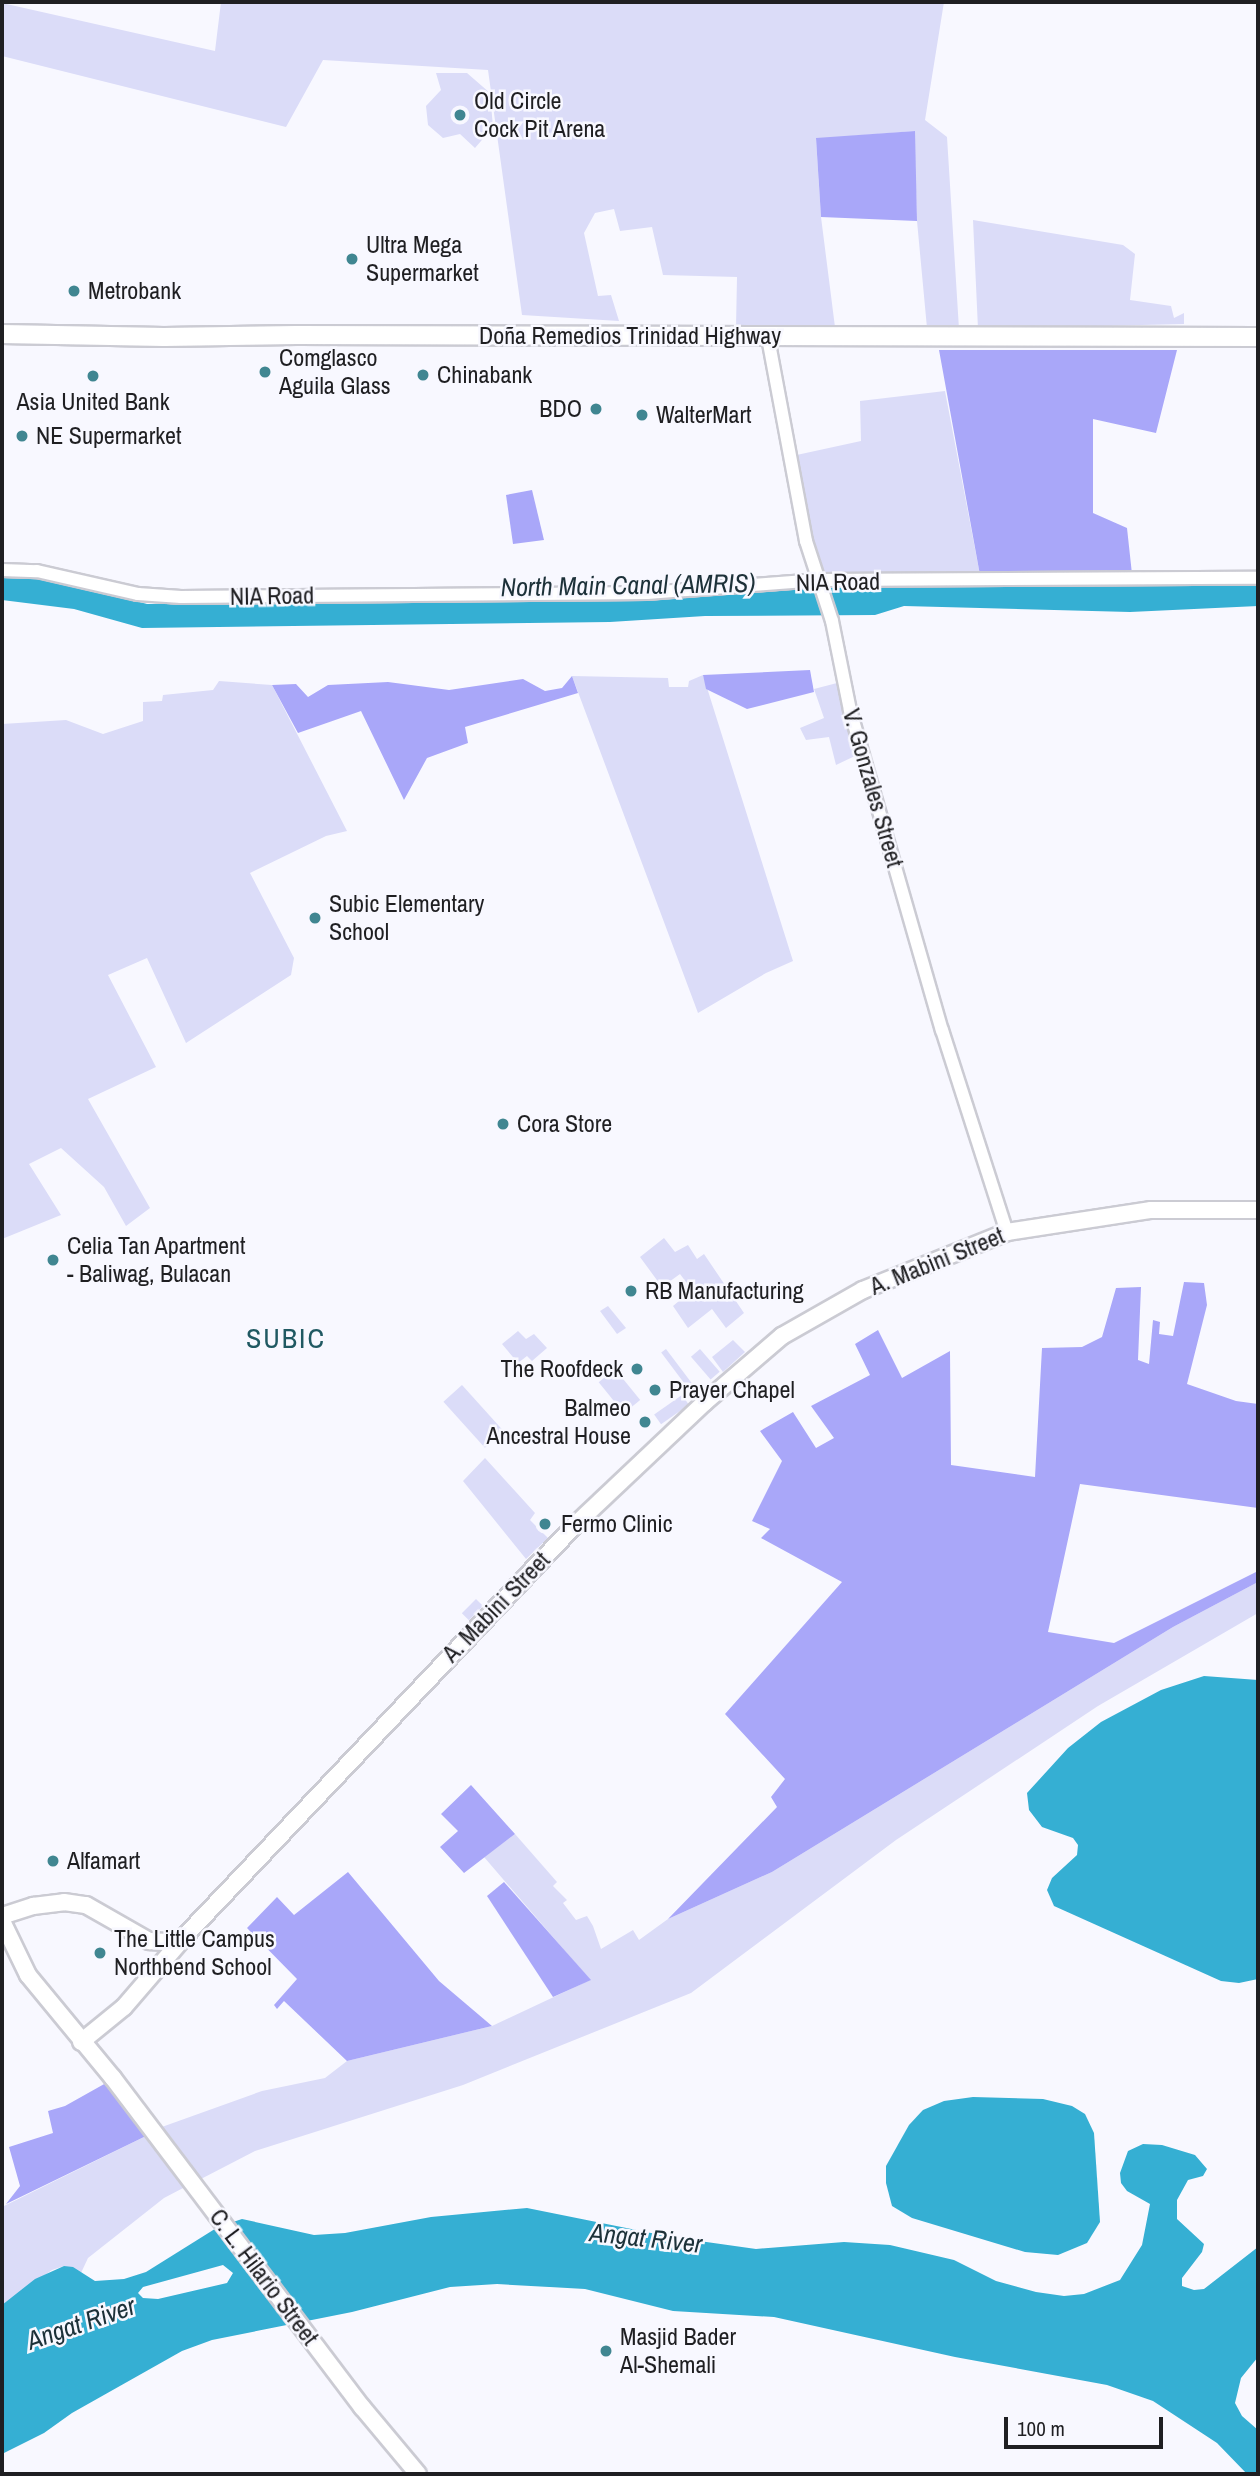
<!DOCTYPE html>
<meta charset="utf-8">
<style>
body{margin:0}
#map{position:relative;width:1260px;height:2476px;overflow:hidden;background:#f8f8ff;font-family:"Archivo Narrow",sans-serif}
div>[style]{position:absolute}
[style*='--x']{left:calc(var(--x)*1px);top:calc(var(--y)*1px);width:calc(var(--w)*1px);rotate:calc(var(--a)*1deg)}
.green>*{inset:0;background:#dbdcf8;transform-origin:0 0}
.forest>*{inset:0;background:#a9a7f9}
.water>*{inset:0;background:#35afd3}
.roads{filter:drop-shadow(2px 0 #cbcbd3) drop-shadow(-2px 0 #cbcbd3) drop-shadow(0 2px #cbcbd3) drop-shadow(0 -2px #cbcbd3)}
.minor>*{height:12px;margin:-6px;padding:0 6px;transform-origin:6px;border-radius:6px;background:#fff}
.major>*{height:16px;margin:-8px;padding:0 8px;transform-origin:8px;border-radius:8px;background:#fff}
.highway>*{height:18px;margin:-9px;padding:0 9px;transform-origin:9px;border-radius:9px;background:#fff}
.dots>*{width:19px;height:19px;translate:-50% -50%;box-sizing:border-box;border:4px solid #f8f8ff;border-radius:50%}
span{translate:-50% -50%;white-space:nowrap;text-align:center;line-height:1.15;-webkit-text-stroke:5px #f8f8ff;paint-order:stroke}
.poi-label{font-size:24px;color:#1f1f22}
.left{translate:0 -50%;text-align:left}
.right{translate:-100% -50%;text-align:right}
.street-label{font-size:24px;color:#1f1f22}
.water-label{font-size:26px;color:#1d3139;font-style:italic}
.quarter-label{font-size:28px;color:#205962;letter-spacing:2px}
.frame{position:absolute;inset:0;border:4px solid #1f1f22;pointer-events:none}
.scale{position:absolute;left:1004px;top:2417px;width:159px;height:32px;box-sizing:border-box;border:4px solid #1f1f22;border-top:0;padding-left:9px;font-size:21px;line-height:24px;white-space:nowrap;color:#1f1f22;-webkit-text-stroke:5px #f8f8ff;paint-order:stroke}
</style>
<div id="map">
<div class="green">
<div style="clip-path:polygon(221px 2px,944px 2px,925px 120px,947px 137px,959px 329px,927px 328px,917px 221px,914px 131px,816px 139px,821px 217px,835px 327px,736px 327px,737px 277px,663px 275px,652px 227px,620px 231px,614px 209px,595px 213px,584px 233px,598px 296px,611px 295px,619px 321px,522px 315px,488px 70px,323px 60px,286px 127px,2px 56px,2px 3px,215px 51px)"></div>
<div style="clip-path:polygon(436px 73px,467px 73px,490px 93px,493px 127px,475px 148px,460px 134px,443px 138px,428px 125px,426px 106px,441px 90px)"></div>
<div style="clip-path:polygon(973px 220px,1123px 245px,1135px 254px,1130px 300px,1171px 306px,1174px 318px,1184px 313px,1184px 324px,978px 329px)"></div>
<div style="clip-path:polygon(945px 391px,980px 575px,824px 575px,800px 502px,792px 456px,861px 441px,860px 401px)"></div>
<div style="clip-path:polygon(703px 675px,793px 961px,766px 973px,698px 1013px,572px 676px,668px 678px,669px 687px,688px 687px,689px 681px)"></div>
<div style="clip-path:polygon(219px 681px,272px 685px,347px 831px,326px 836px,250px 873px,294px 958px,291px 975px,186px 1043px,147px 958px,108px 975px,156px 1067px,88px 1099px,150px 1208px,126px 1226px,104px 1187px,61px 1148px,29px 1164px,61px 1215px,2px 1239px,2px 724px,66px 720px,103px 734px,143px 721px,143px 702px,162px 701px,163px 695px,213px 690px)"></div>
<div style="clip-path:polygon(837px 683px,857px 755px,836px 765px,829px 737px,806px 740px,800px 728px,824px 718px,814px 689px)"></div>
<div style="clip-path:polygon(664px 1238px,675px 1252px,688px 1245px,697px 1259px,704px 1254px,744px 1313px,726px 1328px,712px 1309px,688px 1328px,673px 1306px,692px 1290px,680px 1274px,662px 1287px,640px 1257px)"></div>
<div style="clip-path:polygon(608px 1306px,626px 1328px,617px 1334px,600px 1311px)"></div>
<div style="clip-path:polygon(518px 1331px,526px 1339px,534px 1334px,547px 1348px,532px 1361px,527px 1356px,518px 1363px,502px 1344px)"></div>
<div style="clip-path:polygon(733px 1340px,745px 1352px,723px 1372px,712px 1357px)"></div>
<div style="left:666px;top:1349px;width:53px;height:6px;rotate:53deg"></div>
<div style="left:700px;top:1349px;width:30px;height:12px;rotate:49deg"></div>
<div style="left:615px;top:1369px;width:40px;height:21px;rotate:51deg"></div>
<div style="left:462px;top:1385px;width:62px;height:25px;rotate:48deg"></div>
<div style="left:682px;top:1395px;width:12px;height:34px;rotate:55deg"></div>
<div style="clip-path:polygon(485px 1458px,535px 1513px,530px 1520px,548px 1538px,526px 1559px,463px 1481px)"></div>
<div style="clip-path:polygon(1258px 1582px,1258px 1613px,1098px 1706px,896px 1840px,691px 1993px,463px 2085px,255px 2151px,199px 2180px,159px 2128px,262px 2091px,325px 2078px,347px 2061px,492px 2026px,590px 1980px,484px 1857px,515px 1834px,557px 1882px,553px 1886px,567px 1900px,563px 1903px,576px 1920px,587px 1916px,593px 1926px,601px 1949px,633px 1930px,639px 1940px,668px 1919px,772px 1872px,1173px 1627px)"></div>
<div style="left:476px;top:1599px;width:10px;height:20px;rotate:45deg"></div>
<div style="clip-path:polygon(146px 2136px,185px 2187px,164px 2198px,88px 2258px,81px 2273px,64px 2266px,52px 2270px,2px 2305px,2px 2207px)"></div>
</div>
<div class="forest">
<div style="clip-path:polygon(915px 131px,917px 221px,821px 217px,816px 138px)"></div>
<div style="clip-path:polygon(939px 350px,1177px 350px,1156px 433px,1093px 419px,1093px 513px,1127px 528px,1132px 574px,980px 575px)"></div>
<div style="clip-path:polygon(532px 490px,544px 540px,513px 544px,506px 495px)"></div>
<div style="clip-path:polygon(810px 670px,814px 692px,747px 709px,706px 689px,703px 675px)"></div>
<div style="clip-path:polygon(572px 676px,578px 693px,465px 727px,468px 743px,427px 758px,404px 800px,361px 711px,298px 733px,272px 685px,296px 684px,308px 697px,328px 685px,388px 682px,449px 690px,523px 679px,545px 691px,562px 688px)"></div>
<div style="clip-path:polygon(1184px 1282px,1204px 1283px,1207px 1305px,1187px 1384px,1236px 1401px,1258px 1404px,1258px 1508px,1080px 1484px,1048px 1632px,1114px 1643px,1258px 1571px,1258px 1582px,1173px 1627px,772px 1872px,668px 1919px,777px 1807px,771px 1797px,785px 1779px,725px 1714px,842px 1582px,761px 1538px,770px 1529px,752px 1521px,782px 1461px,760px 1431px,793px 1412px,816px 1448px,834px 1438px,811px 1406px,870px 1375px,855px 1344px,878px 1330px,902px 1378px,950px 1351px,951px 1465px,1035px 1477px,1042px 1348px,1082px 1347px,1102px 1337px,1116px 1288px,1141px 1287px,1138px 1360px,1149px 1364px,1153px 1320px,1160px 1322px,1159px 1334px,1173px 1336px)"></div>
<div style="clip-path:polygon(471px 1785px,515px 1834px,464px 1873px,440px 1847px,458px 1831px,441px 1814px)"></div>
<div style="clip-path:polygon(348px 1872px,439px 1981px,492px 2026px,347px 2061px,284px 2001px,277px 2009px,274px 2005px,297px 1979px,247px 1928px,277px 1897px,294px 1915px)"></div>
<div style="clip-path:polygon(504px 1882px,591px 1980px,553px 1997px,487px 1896px)"></div>
<div style="clip-path:polygon(106px 2083px,146px 2136px,6px 2204px,20px 2186px,9px 2147px,53px 2133px,48px 2111px,65px 2106px)"></div>
</div>
<div class="water">
<div style="clip-path:polygon(2px 575px,61px 581px,147px 604px,539px 599px,843px 587px,1258px 582px,1258px 606px,1130px 612px,904px 606px,875px 615px,705px 616px,610px 622px,142px 628px,74px 609px,2px 600px)"></div>
<div style="clip-path:polygon(1204px 1676px,1258px 1680px,1258px 1979px,1239px 1983px,1221px 1981px,1054px 1906px,1047px 1890px,1052px 1878px,1077px 1855px,1078px 1845px,1073px 1838px,1042px 1827px,1029px 1810px,1027px 1793px,1068px 1748px,1101px 1722px,1161px 1690px)"></div>
<div style="clip-path:polygon(973px 2097px,1043px 2099px,1072px 2106px,1085px 2114px,1094px 2133px,1100px 2222px,1087px 2243px,1058px 2255px,1025px 2252px,912px 2218px,892px 2206px,886px 2183px,886px 2166px,909px 2125px,923px 2110px,944px 2101px)"></div>
<div style="clip-path:polygon(evenodd,1143px 2144px,1162px 2145px,1195px 2155px,1207px 2169px,1203px 2176px,1188px 2180px,1177px 2200px,1177px 2219px,1204px 2244px,1202px 2252px,1182px 2278px,1182px 2286px,1194px 2290px,1204px 2289px,1258px 2247px,1258px 2357px,1241px 2378px,1235px 2403px,1242px 2416px,1258px 2430px,1258px 2474px,1247px 2474px,1217px 2443px,1153px 2401px,1107px 2385px,955px 2357px,774px 2317px,673px 2311px,585px 2289px,497px 2284px,450px 2287px,352px 2312px,212px 2340px,182px 2351px,72px 2413px,44px 2433px,2px 2454px,2px 2305px,35px 2279px,64px 2266px,73px 2267px,95px 2281px,124px 2279px,146px 2272px,218px 2227px,242px 2219px,314px 2235px,345px 2233px,431px 2217px,527px 2208px,671px 2237px,756px 2249px,844px 2242px,890px 2245px,954px 2260px,996px 2281px,1036px 2292px,1064px 2296px,1084px 2294px,1120px 2280px,1142px 2245px,1150px 2204px,1127px 2191px,1121px 2183px,1120px 2173px,1128px 2151px,1143px 2144px,223px 2265px,233px 2273px,227px 2283px,158px 2299px,143px 2298px,138px 2293px,143px 2287px,223px 2265px)"></div>
</div>
<div class="roads">
<div class="minor">
<div style="--x:768;--y:338;--w:207;--a:79.4"></div>
<div style="--x:806;--y:541;--w:84;--a:72"></div>
<div style="--x:832;--y:621;--w:91;--a:78.6"></div>
<div style="--x:850;--y:710;--w:333;--a:74"></div>
<div style="--x:942;--y:1030;--w:212;--a:72.2"></div>
<div style="--x:2;--y:570;--w:35;--a:2"></div>
<div style="--x:37;--y:571;--w:104;--a:12.8"></div>
<div style="--x:138;--y:594;--w:43;--a:4"></div>
<div style="--x:181;--y:597;--w:466;--a:-0.5"></div>
<div style="--x:647;--y:593;--w:172;--a:-4.3"></div>
<div style="--x:819;--y:580;--w:439;--a:-0.3"></div>
</div>
<div class="major">
<div style="--x:2;--y:1916;--w:33;--a:-18"></div>
<div style="--x:33;--y:1906;--w:31;--a:-7"></div>
<div style="--x:64;--y:1902;--w:22;--a:8"></div>
<div style="--x:86;--y:1905;--w:73;--a:29.7"></div>
<div style="--x:149;--y:1941;--w:18;--a:3"></div>
<div style="--x:167;--y:1942;--w:17;--a:-17"></div>
<div style="--x:2;--y:1921;--w:60;--a:64.3"></div>
<div style="--x:28;--y:1975;--w:134;--a:50.5"></div>
<div style="--x:113;--y:2078;--w:413;--a:52.9"></div>
<div style="--x:362;--y:2407;--w:87;--a:50.1"></div>
<div style="--x:81;--y:2042;--w:55;--a:-39.1"></div>
<div style="--x:124;--y:2007;--w:94;--a:-49.3"></div>
<div style="--x:185;--y:1936;--w:567;--a:-46.5"></div>
<div style="--x:575;--y:1525;--w:178;--a:-43.4"></div>
<div style="--x:704;--y:1403;--w:103;--a:-40.7"></div>
<div style="--x:782;--y:1336;--w:93;--a:-29.6"></div>
<div style="--x:863;--y:1290;--w:155;--a:-21.9"></div>
<div style="--x:1007;--y:1232;--w:146;--a:-8.7"></div>
<div style="--x:1151;--y:1210;--w:107;--a:0"></div>
</div>
<div class="highway">
<div style="--x:2;--y:334;--w:162;--a:1.1"></div>
<div style="--x:164;--y:337;--w:132;--a:-0.9"></div>
<div style="--x:296;--y:335;--w:962;--a:0.12"></div>
</div>
</div>
<div class="dots">
<div style="left:460px;top:115px;background:#408691"></div>
<div style="left:352px;top:259px;background:#408691"></div>
<div style="left:74px;top:291px;background:#408691"></div>
<div style="left:265px;top:372px;background:#408691"></div>
<div style="left:423px;top:375px;background:#408691"></div>
<div style="left:93px;top:376px;background:#408691"></div>
<div style="left:596px;top:409px;background:#408691"></div>
<div style="left:642px;top:415px;background:#408691"></div>
<div style="left:22px;top:436px;background:#408691"></div>
<div style="left:315px;top:918px;background:#408691"></div>
<div style="left:503px;top:1124px;background:#408691"></div>
<div style="left:53px;top:1260px;background:#408691"></div>
<div style="left:631px;top:1291px;background:#408691"></div>
<div style="left:637px;top:1369px;background:#408691"></div>
<div style="left:655px;top:1390px;background:#408691"></div>
<div style="left:645px;top:1422px;background:#408691"></div>
<div style="left:545px;top:1524px;background:#408691"></div>
<div style="left:53px;top:1861px;background:#408691"></div>
<div style="left:100px;top:1953px;background:#408691"></div>
<div style="left:606px;top:2351px;background:#408691"></div>
</div>
<div class="poi-label">
<span class="left" style="left:474px;top:115px">Old Circle<br>Cock Pit Arena</span>
<span class="left" style="left:366px;top:259px">Ultra Mega<br>Supermarket</span>
<span class="left" style="left:88px;top:291px">Metrobank</span>
<span class="left" style="left:279px;top:372px">Comglasco<br>Aguila Glass</span>
<span class="left" style="left:437px;top:375px">Chinabank</span>
<span style="left:93px;top:402px">Asia United Bank</span>
<span class="right" style="left:582px;top:409px">BDO</span>
<span class="left" style="left:656px;top:415px">WalterMart</span>
<span class="left" style="left:36px;top:436px">NE Supermarket</span>
<span class="left" style="left:329px;top:918px">Subic Elementary<br>School</span>
<span class="left" style="left:517px;top:1124px">Cora Store</span>
<span class="left" style="left:67px;top:1260px">Celia Tan Apartment<br>- Baliwag, Bulacan</span>
<span class="left" style="left:645px;top:1291px">RB Manufacturing</span>
<span class="right" style="left:623px;top:1369px">The Roofdeck</span>
<span class="left" style="left:669px;top:1390px">Prayer Chapel</span>
<span class="right" style="left:631px;top:1422px">Balmeo<br>Ancestral House</span>
<span class="left" style="left:561px;top:1524px">Fermo Clinic</span>
<span class="left" style="left:67px;top:1861px">Alfamart</span>
<span class="left" style="left:114px;top:1953px">The Little Campus<br>Northbend School</span>
<span class="left" style="left:620px;top:2351px">Masjid Bader<br>Al-Shemali</span>
</div>
<div class="street-label">
<span style="left:630px;top:336px">Doña Remedios Trinidad Highway</span>
<span style="left:838px;top:582px;rotate:-1deg">NIA Road</span>
<span style="left:272px;top:596px;rotate:-1deg">NIA Road</span>
<span style="left:873px;top:788px;rotate:74deg">V. Gonzales Street</span>
<span style="left:937px;top:1261px;rotate:-22deg">A. Mabini Street</span>
<span style="left:496px;top:1607px;rotate:-46deg">A. Mabini Street</span>
<span style="left:264px;top:2277px;rotate:53deg">C. L. Hilario Street</span>
</div>
<div class="water-label">
<span style="left:628px;top:585px;rotate:-1deg">North Main Canal (AMRIS)</span>
<span style="left:646px;top:2238px;rotate:6deg">Angat River</span>
<span style="left:81px;top:2323px;rotate:-19deg">Angat River</span>
</div>
<div class="quarter-label">
<span style="left:286px;top:1338px">SUBIC</span>
</div>
<div class="frame"></div>
<div class="scale">100 m</div>
</div>
